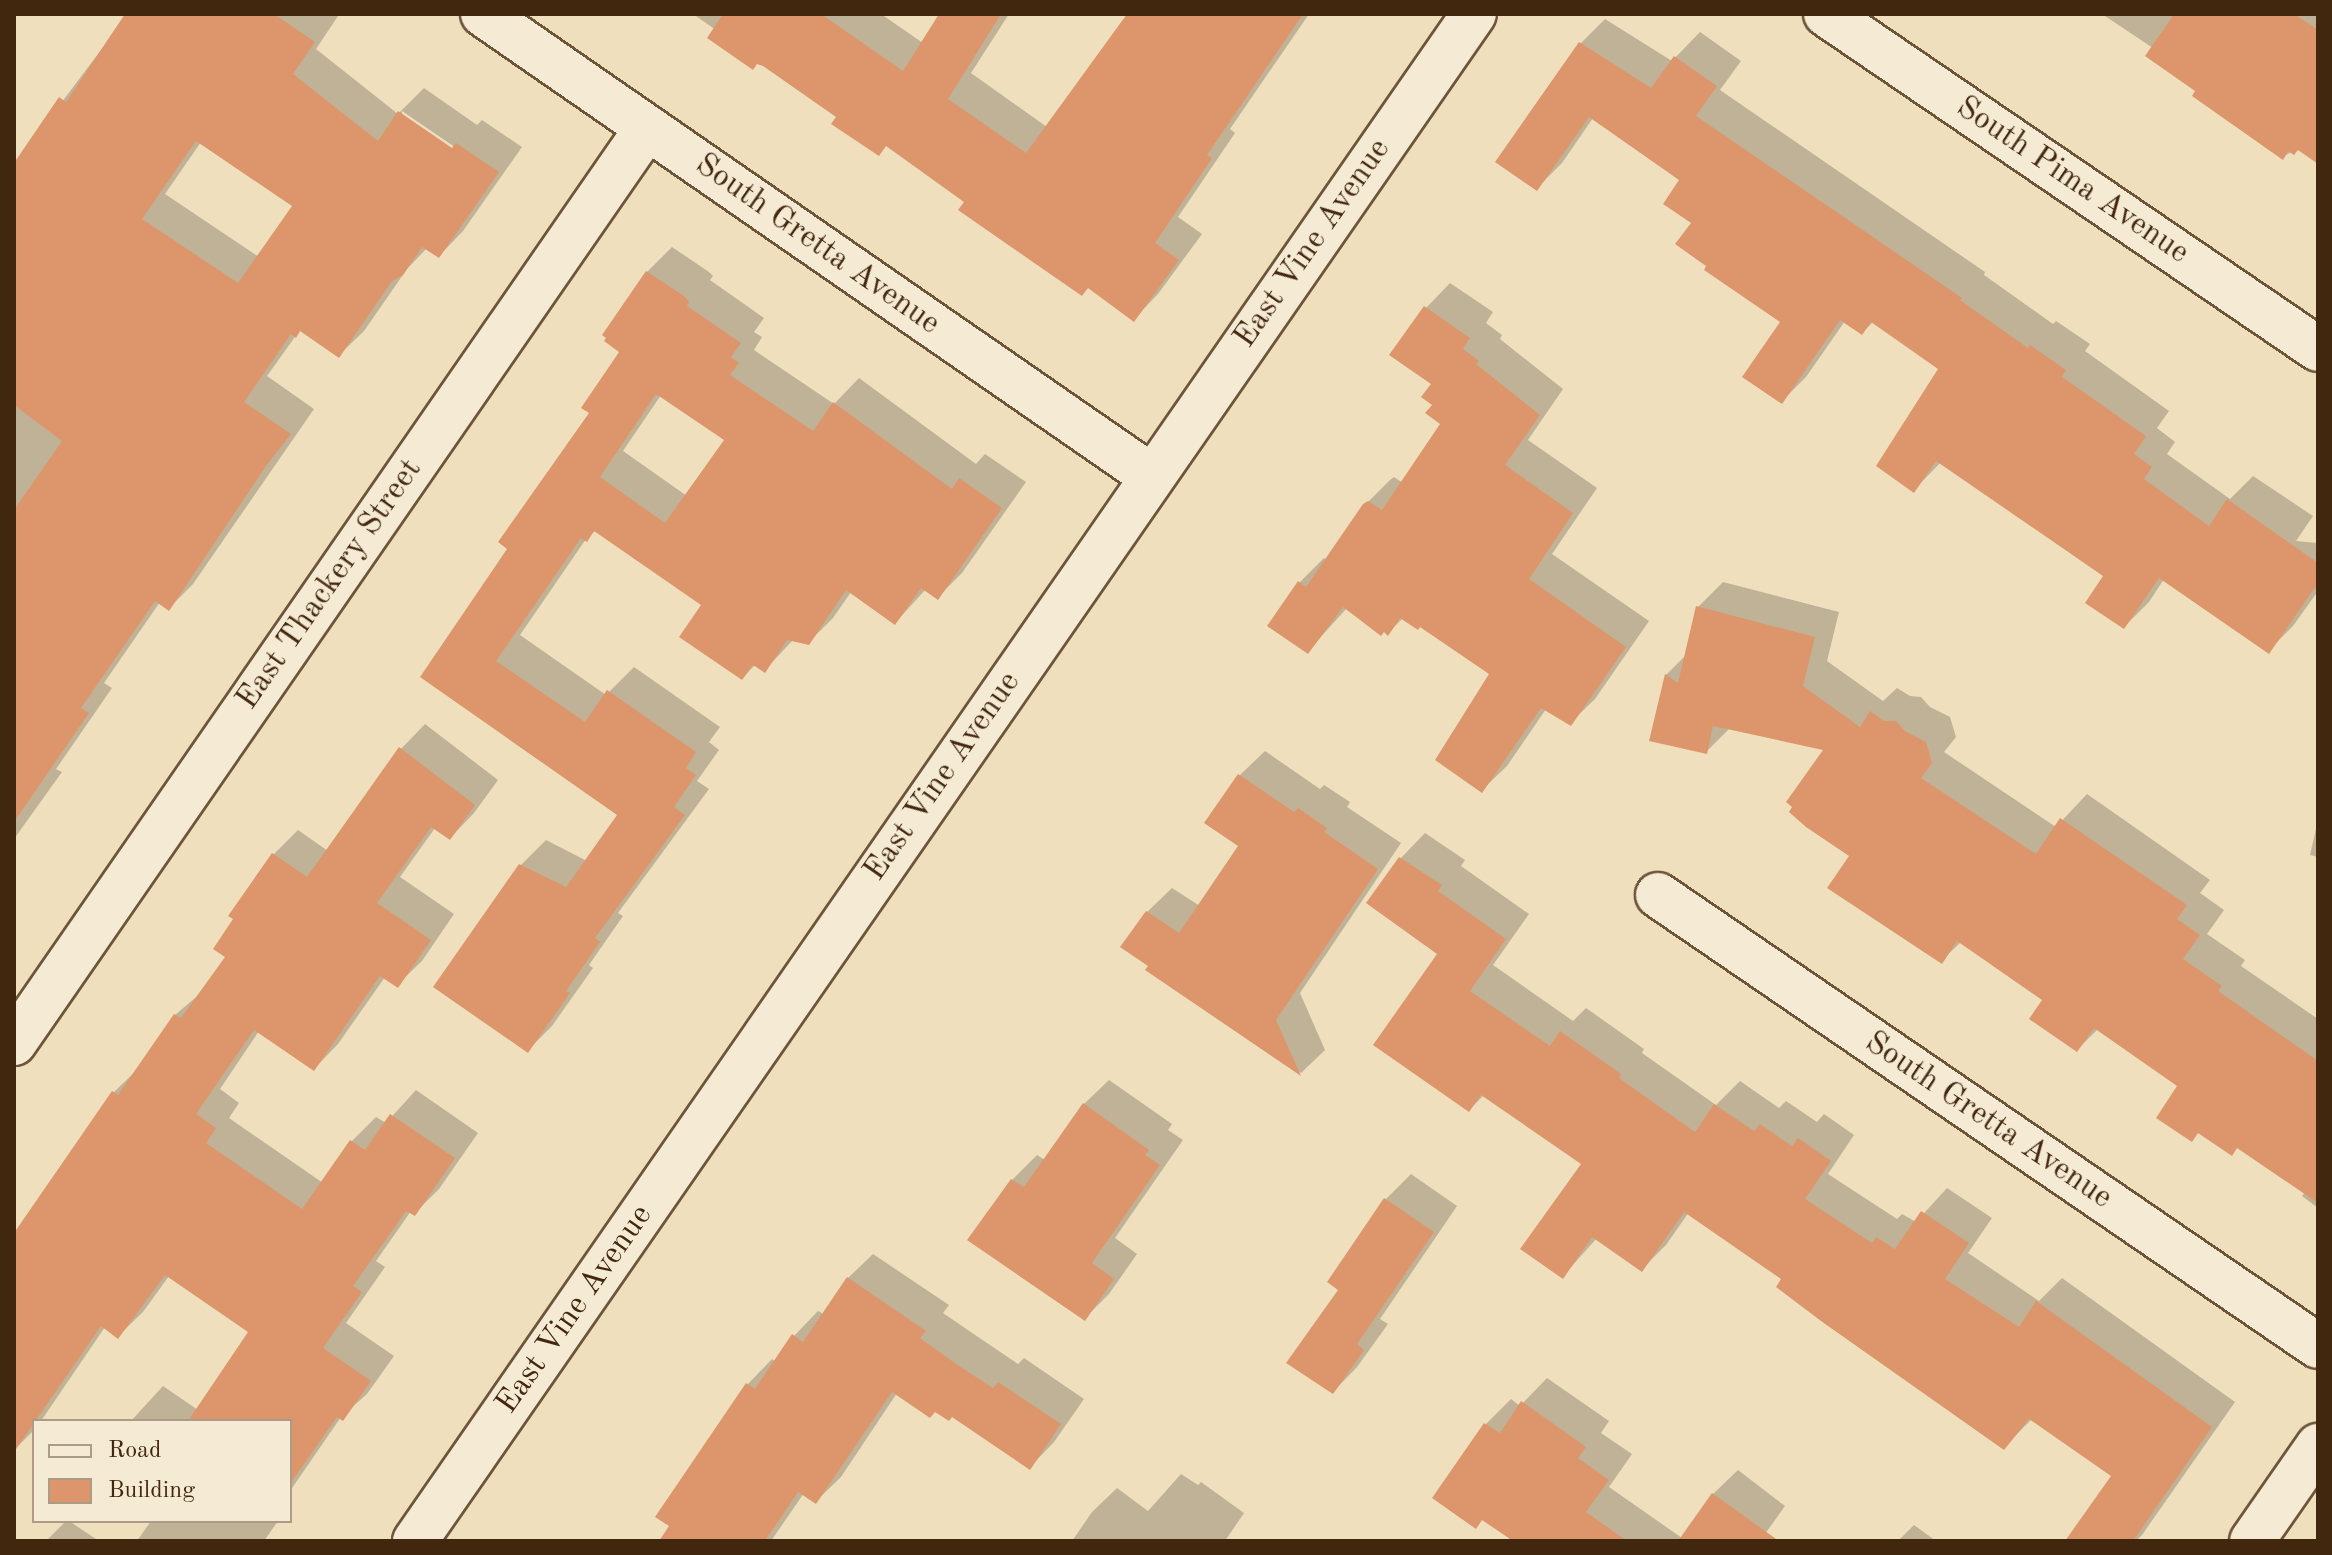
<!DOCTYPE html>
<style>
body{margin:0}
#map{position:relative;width:2332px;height:1555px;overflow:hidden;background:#efdfbd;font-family:"Old Standard TT",serif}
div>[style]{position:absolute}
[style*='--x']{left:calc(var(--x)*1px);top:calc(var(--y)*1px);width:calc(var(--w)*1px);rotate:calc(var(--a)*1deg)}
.shadow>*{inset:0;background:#0003}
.building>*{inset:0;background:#dd966c}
.roads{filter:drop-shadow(2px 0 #6d553a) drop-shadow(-2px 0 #6d553a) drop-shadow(0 2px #6d553a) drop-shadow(0 -2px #6d553a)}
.minor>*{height:44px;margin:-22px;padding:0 22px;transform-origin:22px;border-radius:22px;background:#f5ead4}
.tertiary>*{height:44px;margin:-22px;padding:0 22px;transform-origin:22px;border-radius:22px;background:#f5ead4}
span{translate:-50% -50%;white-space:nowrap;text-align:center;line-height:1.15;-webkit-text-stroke:8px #f5ead4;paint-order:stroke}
.street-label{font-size:32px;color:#42270f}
.frame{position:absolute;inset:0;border:16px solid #42270f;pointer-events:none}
.legend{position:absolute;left:32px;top:1419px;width:260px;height:104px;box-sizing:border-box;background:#f5ead4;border:2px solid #ad9c85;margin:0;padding:10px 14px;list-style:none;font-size:24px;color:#42270f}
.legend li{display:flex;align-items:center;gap:16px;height:40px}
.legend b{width:40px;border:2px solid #ad9c85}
</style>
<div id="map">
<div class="shadow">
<div style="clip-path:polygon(evenodd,128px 14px,335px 14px,338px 16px,316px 49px,398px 114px,424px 88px,477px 125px,482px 120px,522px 147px,463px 231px,439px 256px,427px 248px,407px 269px,364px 331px,339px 355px,301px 329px,297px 334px,267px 376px,314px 409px,193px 584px,169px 608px,160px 602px,104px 683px,112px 688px,56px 769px,62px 772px,14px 839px,14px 182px,22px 155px,128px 14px,402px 111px,462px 152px,460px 156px,402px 116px,402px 111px,128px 14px,201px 142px,295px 206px,259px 257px,165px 194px,201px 142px)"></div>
<div style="clip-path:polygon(693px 14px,881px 14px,923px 43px,942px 14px,1009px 14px,971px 73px,1047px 127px,1129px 14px,1309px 14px,1230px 129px,1235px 133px,1178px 217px,1202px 234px,1158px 294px,1134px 319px,887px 145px,879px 154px,839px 116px)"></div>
<div style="clip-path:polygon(2102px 14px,2318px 14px,2318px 161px,2298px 148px,2283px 157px,2153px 48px)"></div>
<div style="clip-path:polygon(1605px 19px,1672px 61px,1700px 32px,1741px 61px,1720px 90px,1985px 272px,1984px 275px,2053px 324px,2056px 321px,2090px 344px,2085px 351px,2169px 411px,2157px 428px,2175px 442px,2167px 454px,2230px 499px,2253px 476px,2313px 516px,2296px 541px,2318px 543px,2318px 591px,2293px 626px,2268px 651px,2164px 579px,2149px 602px,2124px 627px,2105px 576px,1941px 462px,1914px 490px,1941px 369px,1874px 321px,1862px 333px,1845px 321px,1806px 377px,1781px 402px,1783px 322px,1709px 266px,1682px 180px,1593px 118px,1562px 163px,1537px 188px,1581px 43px)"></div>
<div style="clip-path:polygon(evenodd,672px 247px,709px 272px,713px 276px,710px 280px,764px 318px,754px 332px,762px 337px,754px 350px,834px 404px,859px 378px,976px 464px,985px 454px,1026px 482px,962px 573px,938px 597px,926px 589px,895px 623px,851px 592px,833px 618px,808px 643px,793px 640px,765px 670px,756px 664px,742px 678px,704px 604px,596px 530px,586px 539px,520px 635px,606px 695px,634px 667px,720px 727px,709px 742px,719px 750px,697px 781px,709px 789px,618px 913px,623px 916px,589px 965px,593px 968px,552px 1026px,528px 1050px,521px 865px,546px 840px,587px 861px,620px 814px,423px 677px,510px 548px,592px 413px,622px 352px,605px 334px,647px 272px,672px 247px,661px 395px,727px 439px,687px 496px,623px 451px,661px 395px)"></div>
<div style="clip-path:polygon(1450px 283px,1493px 312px,1486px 323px,1502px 335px,1500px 339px,1563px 389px,1528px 440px,1597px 488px,1552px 554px,1649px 621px,1595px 699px,1570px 723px,1546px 709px,1507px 766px,1482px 790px,1492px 673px,1420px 625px,1403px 618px,1388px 633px,1347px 608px,1308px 651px,1299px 583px,1324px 558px,1327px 560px,1364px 506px,1390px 480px,1394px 477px,1403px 483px,1443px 423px,1435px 405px,1426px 308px)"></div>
<div style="clip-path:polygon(1723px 582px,1839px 612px,1827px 661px,1883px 701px,1897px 688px,1910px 696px,1921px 697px,1930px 707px,1950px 717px,1956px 737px,1944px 752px,2056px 827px,2087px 794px,2210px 880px,2200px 893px,2224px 910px,2207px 934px,2245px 960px,2241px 966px,2318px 1019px,2318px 1208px,2302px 1196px,2305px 1192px,2238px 1147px,2199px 1132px,2191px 1140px,2180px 1086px,2098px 1029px,2077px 1050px,2045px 1000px,1961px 942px,1941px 961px,1852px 855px,1826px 749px,1730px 728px,1706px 752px,1652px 739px,1666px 675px,1687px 654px,1698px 607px)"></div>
<div style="clip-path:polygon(425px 724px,498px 780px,474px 813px,450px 838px,435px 828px,400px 877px,454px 914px,422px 961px,397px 985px,385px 977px,338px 1044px,314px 1069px,259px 1031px,220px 1089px,239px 1103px,229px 1118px,323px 1183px,352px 1141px,376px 1117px,386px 1123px,416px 1090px,478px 1133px,439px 1189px,414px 1214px,411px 1211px,376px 1261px,385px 1267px,346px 1323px,394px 1356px,367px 1394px,341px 1417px,290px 1491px,290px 1421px,131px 1421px,163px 1386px,198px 1410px,251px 1331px,169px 1276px,143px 1312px,118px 1336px,105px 1327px,41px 1421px,34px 1421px,34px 1430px,14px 1450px,14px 1251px,114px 1092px,140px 1067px,175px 1015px,202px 992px,228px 956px,274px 854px,298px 830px,328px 851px,401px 749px)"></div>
<div style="clip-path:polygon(1265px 751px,1320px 789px,1324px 785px,1350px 802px,1347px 807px,1401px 843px,1300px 993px,1325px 1050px,1301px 1073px,1148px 969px,1151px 966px,1147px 912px,1172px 888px,1200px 906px,1241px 845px,1240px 775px)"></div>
<div style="clip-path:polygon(2318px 820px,2318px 857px,2310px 855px)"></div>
<div style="clip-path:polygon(1425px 833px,1465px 860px,1461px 866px,1529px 914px,1493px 965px,1573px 1021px,1586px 1008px,1644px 1049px,1642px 1053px,1716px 1105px,1740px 1081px,1779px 1108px,1786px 1101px,1817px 1122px,1824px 1114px,1854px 1135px,1828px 1174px,1897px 1219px,1902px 1214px,1916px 1222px,1947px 1188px,1992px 1218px,1968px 1253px,2039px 1301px,2062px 1278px,2235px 1402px,2142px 1535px,2136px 1541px,2092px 1541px,2113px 1476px,2032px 1419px,2004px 1447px,1784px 1279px,1689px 1212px,1666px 1245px,1642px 1269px,1597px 1238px,1563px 1276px,1584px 1164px,1484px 1095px,1469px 1110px,1440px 954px,1369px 903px,1401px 858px)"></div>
<div style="clip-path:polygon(1109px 1080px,1172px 1124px,1168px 1130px,1183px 1140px,1115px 1238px,1137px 1254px,1109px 1294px,1084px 1319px,1012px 1180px,1037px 1155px,1045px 1160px,1084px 1104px)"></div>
<div style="clip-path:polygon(1411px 1174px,1457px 1206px,1380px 1319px,1388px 1324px,1357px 1367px,1333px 1392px,1341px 1289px,1329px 1281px,1386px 1199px)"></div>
<div style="clip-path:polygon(873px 1254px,949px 1305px,943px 1313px,984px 1341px,1018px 1364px,1024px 1358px,1084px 1399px,1054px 1442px,1030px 1467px,952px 1415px,897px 1393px,841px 1477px,816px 1501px,804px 1493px,771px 1541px,661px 1541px,748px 1384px,772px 1359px,776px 1362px,794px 1336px,818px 1311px,824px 1314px,848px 1278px)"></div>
<div style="clip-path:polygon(1547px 1378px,1609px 1421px,1601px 1433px,1632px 1454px,1609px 1487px,1682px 1538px,1713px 1494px,1738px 1470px,1785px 1506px,1760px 1541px,1516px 1541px,1484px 1518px,1435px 1498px,1486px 1424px,1511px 1399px,1520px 1406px)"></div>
<div style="clip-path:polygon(1181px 1474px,1198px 1485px,1201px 1482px,1244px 1513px,1225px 1541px,1072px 1541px,1092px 1512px,1117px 1488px,1148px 1511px)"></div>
<div style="clip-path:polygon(66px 1521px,69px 1521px,99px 1541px,46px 1541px)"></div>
<div style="clip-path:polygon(151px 1521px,278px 1521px,264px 1541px,137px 1541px)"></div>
<div style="clip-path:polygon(1914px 1525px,1936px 1541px,1898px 1541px)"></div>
</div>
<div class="building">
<div style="clip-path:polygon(evenodd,125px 14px,274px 14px,315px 42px,293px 74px,378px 141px,398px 111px,452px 148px,456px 143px,499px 172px,439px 258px,422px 247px,403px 275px,392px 281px,339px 358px,300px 331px,296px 338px,291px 334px,244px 402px,291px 434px,266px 466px,169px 611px,155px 601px,81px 708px,89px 713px,14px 822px,14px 510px,62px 441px,14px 405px,14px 163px,59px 97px,66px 102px,125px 14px,196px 141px,292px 206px,238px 283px,142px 219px,196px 141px)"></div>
<div style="clip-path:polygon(723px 14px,821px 14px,903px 71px,939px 14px,1001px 14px,948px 99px,1026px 153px,1127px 14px,1303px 14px,1207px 155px,1212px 158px,1155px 243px,1179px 260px,1134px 322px,1088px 288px,1082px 296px,1004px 242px,958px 210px,964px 202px,886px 146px,879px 156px,831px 124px,836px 117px,763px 66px,757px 64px,753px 70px,707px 38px)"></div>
<div style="clip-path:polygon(2174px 14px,2294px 14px,2318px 30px,2318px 164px,2298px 150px,2294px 155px,2288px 151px,2283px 160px,2192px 96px,2195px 91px,2145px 56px)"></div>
<div style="clip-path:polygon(1579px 42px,1651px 88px,1674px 56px,1717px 86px,1696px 116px,1962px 298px,1960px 300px,2028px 348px,2030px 345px,2066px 370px,2062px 377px,2146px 436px,2134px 454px,2152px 467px,2144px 479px,2209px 526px,2227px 499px,2318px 563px,2318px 583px,2269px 654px,2159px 578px,2124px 629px,2085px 603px,2103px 576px,1936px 461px,1914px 493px,1876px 466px,1938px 369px,1871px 322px,1862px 335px,1840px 320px,1782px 404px,1742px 377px,1780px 322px,1704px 270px,1706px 266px,1675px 244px,1691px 223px,1663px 204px,1679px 180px,1589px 117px,1537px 191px,1495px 162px)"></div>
<div style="clip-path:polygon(evenodd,646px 271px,684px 296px,689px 302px,687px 306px,741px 343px,731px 357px,739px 363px,730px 375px,813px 431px,833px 402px,952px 489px,959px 478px,1002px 508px,938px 600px,921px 588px,895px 625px,846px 590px,809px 645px,787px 640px,765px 673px,753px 665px,742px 680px,679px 637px,701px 605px,594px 531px,587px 542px,581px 538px,496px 661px,585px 722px,607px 690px,696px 752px,686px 768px,696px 775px,674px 807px,685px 815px,595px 938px,600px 942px,566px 991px,570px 993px,528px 1053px,433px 987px,519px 864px,566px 887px,617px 815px,420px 677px,507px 549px,498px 542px,589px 413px,581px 408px,619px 352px,604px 341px,606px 338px,602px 335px,646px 271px,656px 394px,724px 440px,665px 523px,600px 477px,656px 394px)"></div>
<div style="clip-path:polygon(1424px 306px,1470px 338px,1463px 349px,1479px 361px,1476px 364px,1540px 415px,1505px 465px,1573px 513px,1529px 579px,1626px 647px,1571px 726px,1541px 708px,1482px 793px,1435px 760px,1489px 674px,1420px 627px,1418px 630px,1400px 618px,1388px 636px,1384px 632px,1381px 636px,1343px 607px,1308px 654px,1267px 626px,1298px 581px,1306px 587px,1363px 504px,1368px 501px,1382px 510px,1440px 424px,1425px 413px,1432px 405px,1421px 397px,1431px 384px,1389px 355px)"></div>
<div style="clip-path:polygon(1696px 606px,1815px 637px,1803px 686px,1860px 727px,1870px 711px,1884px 721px,1896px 721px,1905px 731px,1926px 742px,1932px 763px,1921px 778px,2036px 854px,2060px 818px,2187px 905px,2177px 919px,2200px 935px,2183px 959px,2222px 986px,2218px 991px,2318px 1061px,2318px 1203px,2237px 1148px,2232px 1156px,2198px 1133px,2192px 1142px,2156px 1118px,2177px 1086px,2094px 1028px,2077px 1052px,2029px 1019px,2042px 1000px,1957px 941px,1942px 964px,1827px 888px,1849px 856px,1806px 827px,1789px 812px,1792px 807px,1786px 802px,1823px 750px,1713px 726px,1707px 754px,1649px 741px,1665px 674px,1678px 683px)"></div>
<div style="clip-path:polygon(399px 747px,475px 805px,450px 840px,431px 827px,377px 903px,431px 940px,398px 988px,380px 976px,314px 1071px,254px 1030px,196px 1114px,216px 1128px,206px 1143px,302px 1209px,350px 1140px,365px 1150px,390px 1114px,455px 1158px,415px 1216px,406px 1211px,353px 1286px,362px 1292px,323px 1348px,371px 1381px,343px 1421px,337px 1417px,290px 1484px,290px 1421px,188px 1421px,248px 1332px,165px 1275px,118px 1339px,101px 1326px,14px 1452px,14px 1233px,112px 1091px,118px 1095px,174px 1014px,181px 1018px,225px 957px,213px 949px,233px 919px,228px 916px,272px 853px,307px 877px)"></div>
<div style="clip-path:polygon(1238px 774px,1294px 812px,1298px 808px,1327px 828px,1324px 832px,1378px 869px,1276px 1020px,1301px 1076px,1145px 970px,1148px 966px,1120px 947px,1146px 911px,1179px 933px,1238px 846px,1204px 823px)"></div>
<div style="clip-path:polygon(1399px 857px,1442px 885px,1438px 891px,1506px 939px,1470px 991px,1550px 1046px,1560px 1031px,1621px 1074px,1619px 1078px,1695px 1132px,1714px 1104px,1754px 1131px,1760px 1124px,1792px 1146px,1798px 1138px,1831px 1161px,1805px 1199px,1872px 1243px,1876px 1237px,1895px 1249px,1921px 1211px,1969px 1243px,1945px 1279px,2019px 1327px,2036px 1301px,2212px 1427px,2133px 1541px,2065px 1541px,2111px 1476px,2029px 1419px,2004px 1450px,1821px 1321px,1776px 1287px,1781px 1279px,1684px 1212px,1642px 1272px,1592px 1237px,1563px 1279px,1520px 1249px,1581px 1164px,1481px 1095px,1469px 1112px,1373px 1045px,1437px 954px,1366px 903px)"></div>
<div style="clip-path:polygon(1083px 1103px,1149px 1150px,1145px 1155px,1160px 1165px,1092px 1263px,1114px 1279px,1085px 1321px,967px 1240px,1011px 1179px,1024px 1187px)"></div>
<div style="clip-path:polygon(1384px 1198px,1434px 1232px,1357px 1344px,1364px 1350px,1333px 1394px,1286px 1363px,1338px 1290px,1327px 1282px)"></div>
<div style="clip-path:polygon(847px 1277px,926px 1331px,920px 1338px,959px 1366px,993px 1388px,998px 1382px,1061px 1424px,1030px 1470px,952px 1417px,949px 1421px,935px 1412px,930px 1418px,892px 1392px,816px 1504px,798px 1492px,765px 1541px,659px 1541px,669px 1526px,655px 1517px,746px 1383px,755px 1389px,792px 1334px,803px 1342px)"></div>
<div style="clip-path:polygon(1521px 1401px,1586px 1447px,1578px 1458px,1609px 1480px,1586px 1512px,1627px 1541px,1513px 1541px,1482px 1520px,1476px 1529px,1432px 1498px,1484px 1423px,1500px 1433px)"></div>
<div style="clip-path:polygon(1712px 1493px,1779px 1541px,1678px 1541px)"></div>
</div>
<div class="roads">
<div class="minor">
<div style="--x:483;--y:14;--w:812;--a:34.67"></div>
<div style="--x:1826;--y:14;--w:595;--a:34.25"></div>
<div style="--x:1658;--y:895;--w:799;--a:34.35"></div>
<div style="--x:14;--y:1043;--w:1113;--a:-55.32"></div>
<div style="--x:2252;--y:1541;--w:116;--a:-55.2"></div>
</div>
<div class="tertiary">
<div style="--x:415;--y:1541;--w:1858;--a:-55.26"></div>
</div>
</div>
<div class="street-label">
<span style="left:2072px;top:181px;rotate:34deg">South Pima Avenue</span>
<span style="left:1313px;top:244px;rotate:-55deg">East Vine Avenue</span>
<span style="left:817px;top:245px;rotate:35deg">South Gretta Avenue</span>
<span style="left:330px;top:585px;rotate:-55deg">East Thackery Street</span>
<span style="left:943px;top:777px;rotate:-55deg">East Vine Avenue</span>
<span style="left:1988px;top:1121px;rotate:34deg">South Gretta Avenue</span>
<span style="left:575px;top:1310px;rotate:-55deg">East Vine Avenue</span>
</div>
<div class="frame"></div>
<ul class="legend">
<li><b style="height:10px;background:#f5ead4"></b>Road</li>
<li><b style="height:22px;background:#dd966c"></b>Building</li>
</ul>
</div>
